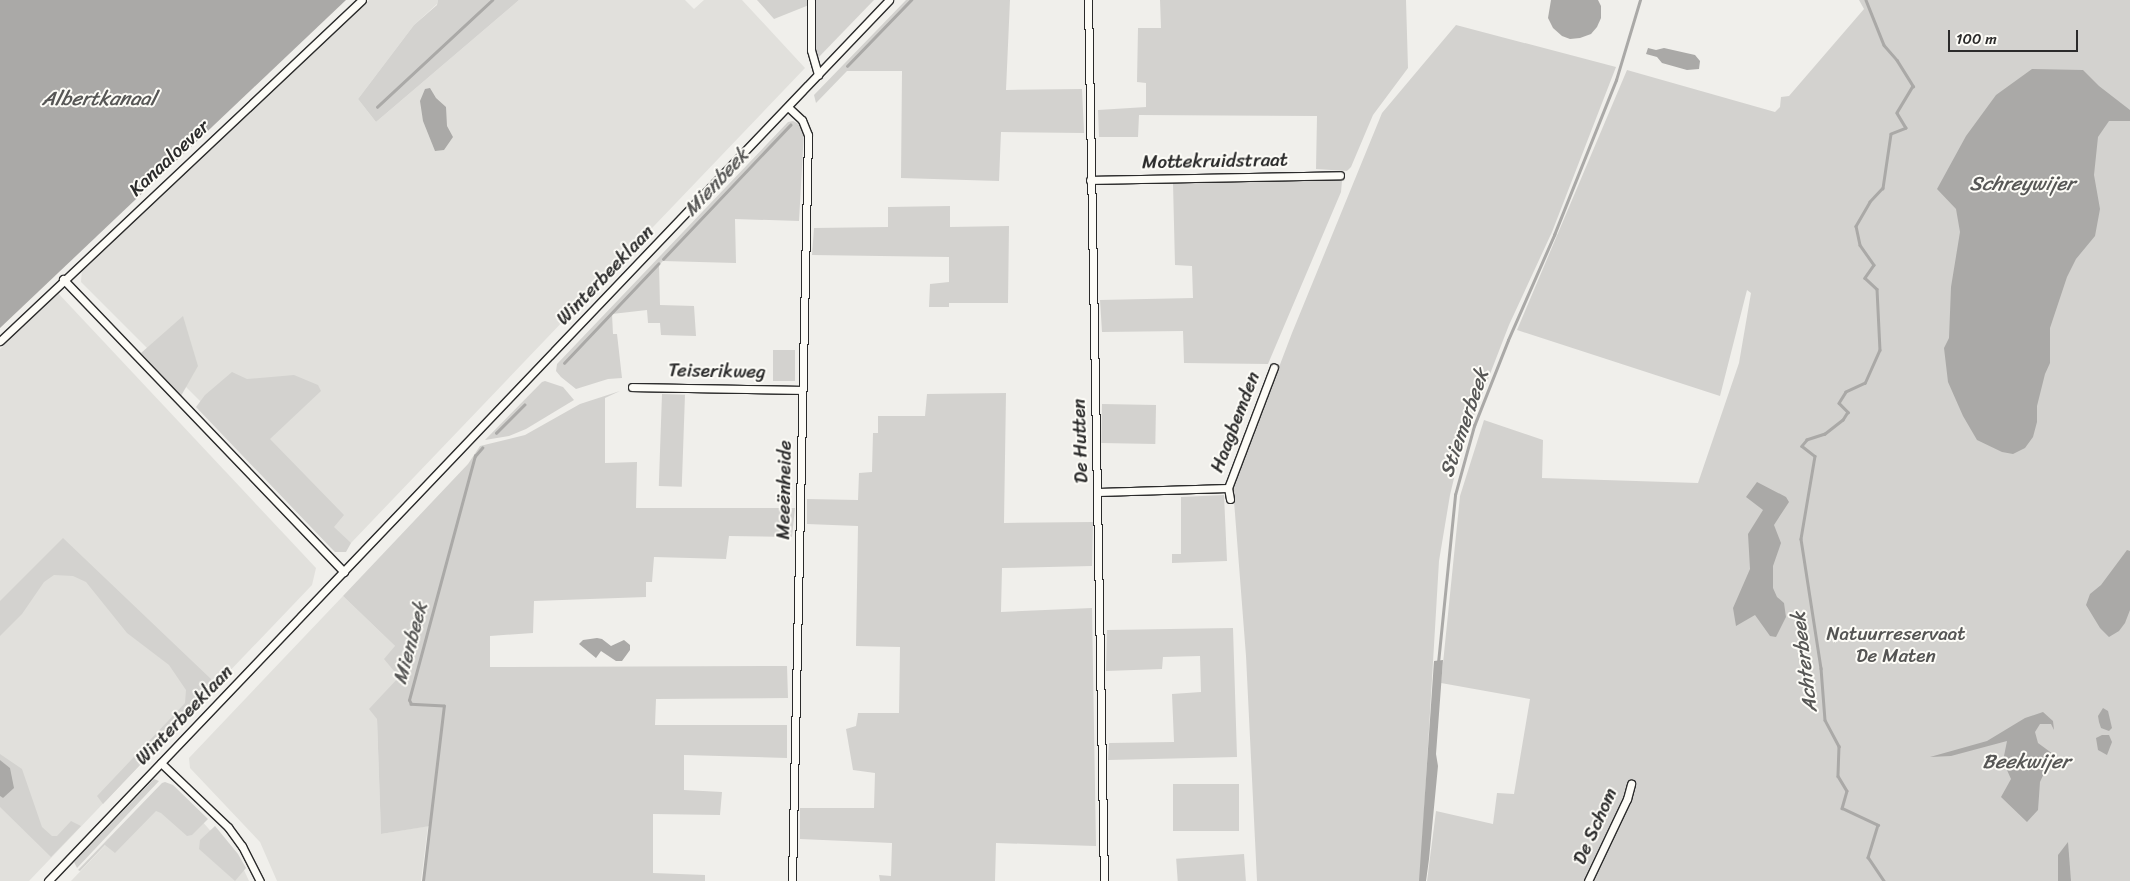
<!DOCTYPE html>
<meta charset="utf-8">
<style>
body{margin:0}
#map{position:relative;width:2130px;height:881px;overflow:hidden;background:#f0efeb;font-family:Sriracha,sans-serif}
div>[style]{position:absolute}
[style*='--x']{left:calc(var(--x)*1px);top:calc(var(--y)*1px);width:calc(var(--w)*1px);rotate:calc(var(--a)*1deg)}
.built>*{inset:0;background:#e1e0dc}
.green>*{inset:0;background:#d3d2cf;transform-origin:0 0}
.water>*{inset:0;background:#aaa9a7}
.stream>*{height:2.5px;margin:-1.25px;padding:0 1.25px;transform-origin:1.25px;border-radius:1.25px;background:#aaa9a7}
.roads{filter:drop-shadow(1px 0 #2b2b2b) drop-shadow(-1px 0 #2b2b2b) drop-shadow(0 1px #2b2b2b) drop-shadow(0 -1px #2b2b2b)}
.street>*{height:7px;margin:-3.5px;padding:0 3.5px;transform-origin:3.5px;border-radius:3.5px;background:#fdfcf7}
span{translate:-50% -50%;white-space:nowrap;text-align:center;line-height:1.15;-webkit-text-stroke:4px #fdfcf7;paint-order:stroke}
.street-label{font-size:19px;color:#2b2b2b}
.park-label{font-size:19px;color:#555554}
.water-label{font-size:20px;color:#575756;font-style:italic}
.scale{position:absolute;left:1948px;top:30px;width:130px;height:22px;box-sizing:border-box;border:2px solid #2b2b2b;border-top:0;padding-left:6px;font-size:15px;line-height:18px;white-space:nowrap;color:#2b2b2b;-webkit-text-stroke:4px #fdfcf7;paint-order:stroke}
</style>
<div id="map">
<div class="built">
<div style="clip-path:polygon(369px 0,438px 0,437px 4px,414px 25px,358px 99px,376px 122px,519px 0,685px 0,694px 9px,704px 0,742px 0,805px 68px,351px 543px,339px 540px,81px 282px,82px 268px)"></div>
<div style="clip-path:polygon(58px 293px,316px 568px,312px 585px,29px 881px,0 881px,0 349px)"></div>
<div style="clip-path:polygon(343px 596px,395px 646px,399px 677px,377px 719px,381px 834px,428px 826px,421px 881px,277px 881px,260px 842px,190px 768px,189px 758px)"></div>
<div style="clip-path:polygon(163px 785px,187px 804px,243px 868px,249px 881px,71px 881px)"></div>
</div>
<div class="green">
<div style="clip-path:polygon(438px 0,519px 0,376px 122px,358px 99px,414px 25px,437px 5px)"></div>
<div style="clip-path:polygon(757px 0,809px 0,809px 5px,774px 19px)"></div>
<div style="clip-path:polygon(816px 0,874px 0,816px 60px)"></div>
<div style="clip-path:polygon(906px 0,1010px 0,1006px 90px,1082px 89px,1084px 133px,1001px 132px,999px 181px,901px 178px,902px 71px,847px 71px,816px 103px,814px 95px)"></div>
<div style="clip-path:polygon(1160px 0,1406px 0,1408px 68px,1373px 115px,1351px 167px,1347px 171px,1316px 169px,1317px 116px,1139px 115px,1138px 137px,1099px 137px,1098px 110px,1146px 107px,1146px 83px,1137px 82px,1138px 28px,1161px 28px)"></div>
<div style="clip-path:polygon(1859px 0,2130px 0,2130px 881px,1427px 881px,1436px 811px,1493px 824px,1497px 793px,1514px 794px,1530px 699px,1441px 683px,1460px 496px,1484px 420px,1543px 440px,1542px 478px,1698px 483px,1739px 363px,1751px 293px,1747px 290px,1720px 396px,1517px 330px,1627px 70px,1775px 112px,1780px 107px,1781px 97px,1789px 96px,1864px 9px)"></div>
<div style="clip-path:polygon(1456px 25px,1616px 67px,1552px 232px,1509px 325px,1461px 449px,1450px 495px,1439px 561px,1420px 881px,1257px 881px,1246px 656px,1233px 488px,1292px 333px,1382px 113px)"></div>
<div style="clip-path:polygon(793px 121px,801px 125px,804px 131px,799px 221px,735px 219px,736px 263px,663px 261px,659px 265px,660px 305px,694px 306px,696px 336px,661px 335px,660px 323px,648px 323px,647px 310px,612px 314px,613px 334px,617px 334px,622px 378px,608px 379px,576px 389px,561px 377px,556px 371px,557px 364px,788px 122px)"></div>
<div style="clip-path:polygon(1338px 179px,1342px 181px,1341px 192px,1268px 364px,1184px 363px,1183px 331px,1102px 332px,1100px 300px,1193px 298px,1192px 266px,1175px 265px,1173px 183px)"></div>
<div style="clip-path:polygon(950px 206px,950px 227px,1009px 226px,1008px 303px,949px 303px,949px 307px,929px 307px,930px 284px,949px 282px,949px 257px,812px 255px,814px 228px,888px 227px,888px 207px)"></div>
<div style="clip-path:polygon(183px 316px,198px 366px,181px 396px,141px 353px)"></div>
<div style="left:773px;top:350px;width:22px;height:31px"></div>
<div style="clip-path:polygon(232px 372px,247px 379px,294px 375px,318px 385px,321px 391px,270px 439px,344px 515px,334px 527px,351px 543px,346px 552px,335px 552px,331px 548px,196px 407px,205px 395px)"></div>
<div style="clip-path:polygon(545px 381px,563px 387px,574px 400px,526px 429px,509px 436px,485px 440px,542px 382px)"></div>
<div style="clip-path:polygon(620px 391px,605px 398px,605px 463px,637px 462px,636px 508px,795px 508px,792px 537px,729px 536px,726px 559px,654px 557px,652px 582px,646px 582px,646px 597px,534px 601px,533px 633px,490px 636px,490px 667px,787px 666px,788px 698px,656px 699px,655px 725px,787px 725px,787px 758px,684px 755px,684px 790px,722px 792px,720px 815px,653px 814px,653px 873px,705px 875px,705px 881px,424px 881px,430px 826px,381px 834px,377px 719px,369px 709px,399px 677px,384px 659px,395px 646px,343px 596px,468px 464px,480px 446px,525px 435px,580px 404px)"></div>
<div style="clip-path:polygon(1006px 393px,1004px 523px,1093px 522px,1092px 566px,1002px 568px,1001px 612px,1092px 608px,1096px 846px,996px 843px,995px 881px,880px 881px,879px 875px,891px 876px,892px 843px,800px 839px,800px 808px,874px 808px,875px 773px,853px 770px,846px 729px,856px 726px,858px 713px,899px 713px,900px 647px,856px 646px,858px 526px,807px 524px,807px 499px,858px 500px,859px 473px,872px 472px,873px 433px,878px 433px,878px 416px,925px 416px,927px 394px)"></div>
<div style="left:662px;top:394px;width:23px;height:92px;rotate:2deg"></div>
<div style="left:1156px;top:405px;width:39px;height:54px;rotate:91deg"></div>
<div style="clip-path:polygon(1224px 495px,1227px 561px,1172px 563px,1172px 554px,1181px 554px,1181px 497px)"></div>
<div style="clip-path:polygon(63px 538px,212px 680px,214px 687px,103px 804px,97px 796px,185px 703px,186px 690px,169px 665px,127px 633px,86px 582px,73px 576px,54px 575px,44px 582px,22px 614px,0 636px,0 601px)"></div>
<div style="clip-path:polygon(1233px 628px,1237px 757px,1108px 760px,1109px 743px,1174px 742px,1172px 694px,1201px 692px,1200px 656px,1163px 657px,1162px 669px,1106px 671px,1107px 630px)"></div>
<div style="clip-path:polygon(0 754px,22px 769px,42px 827px,52px 836px,57px 836px,71px 821px,81px 826px,51px 857px,0 807px,0 796px,3px 798px,10px 768px,0 760px)"></div>
<div style="clip-path:polygon(154px 779px,159px 781px,77px 868px,74px 862px)"></div>
<div style="clip-path:polygon(165px 782px,173px 785px,208px 819px,192px 835px,187px 836px,161px 813px,156px 811px,115px 853px,105px 845px,80px 871px,78px 870px,162px 783px)"></div>
<div style="left:1173px;top:784px;width:66px;height:47px"></div>
<div style="clip-path:polygon(215px 826px,238px 854px,246px 868px,235px 881px,199px 849px,200px 840px)"></div>
<div style="left:1244px;top:854px;width:27px;height:68px;rotate:86deg"></div>
</div>
<div class="water">
<div style="clip-path:polygon(0 0,346px 0,0 328px)"></div>
<div style="clip-path:polygon(1551px 0,1598px 0,1601px 6px,1601px 18px,1597px 27px,1591px 34px,1580px 38px,1570px 39px,1562px 36px,1553px 28px,1548px 18px)"></div>
<div style="clip-path:polygon(1648px 48px,1656px 50px,1664px 48px,1695px 55px,1700px 61px,1699px 69px,1687px 70px,1662px 63px,1657px 57px,1646px 54px)"></div>
<div style="clip-path:polygon(2032px 69px,2083px 70px,2099px 86px,2130px 110px,2130px 121px,2109px 121px,2098px 137px,2094px 175px,2100px 209px,2095px 236px,2076px 259px,2067px 277px,2050px 328px,2050px 363px,2045px 374px,2037px 406px,2037px 422px,2033px 437px,2025px 448px,2013px 454px,2002px 452px,1977px 440px,1963px 416px,1948px 382px,1944px 348px,1949px 338px,1951px 287px,1960px 232px,1956px 209px,1937px 189px,1966px 136px,1996px 95px)"></div>
<div style="clip-path:polygon(430px 88px,436px 98px,446px 107px,447px 126px,453px 137px,444px 150px,435px 151px,423px 121px,420px 101px,425px 89px)"></div>
<div style="clip-path:polygon(1757px 482px,1786px 497px,1789px 502px,1774px 525px,1781px 543px,1773px 566px,1773px 588px,1777px 597px,1784px 603px,1786px 617px,1776px 637px,1770px 636px,1755px 615px,1736px 626px,1733px 608px,1750px 569px,1748px 534px,1763px 510px,1746px 497px)"></div>
<div style="clip-path:polygon(2127px 550px,2130px 551px,2130px 610px,2125px 623px,2119px 631px,2109px 637px,2100px 628px,2086px 605px,2090px 594px,2101px 585px)"></div>
<div style="clip-path:polygon(597px 638px,602px 639px,611px 646px,624px 640px,630px 645px,630px 650px,622px 661px,616px 661px,601px 651px,596px 658px,579px 644px,583px 640px)"></div>
<div style="clip-path:polygon(1443px 660px,1436px 754px,1438px 766px,1429px 859px,1426px 881px,1419px 881px,1434px 661px)"></div>
<div style="clip-path:polygon(2103px 708px,2108px 711px,2112px 728px,2109px 731px,2101px 728px,2099px 722px,2098px 716px)"></div>
<div style="clip-path:polygon(2043px 712px,2053px 721px,2054px 730px,2051px 724px,2040px 724px,2035px 732px,2038px 743px,2053px 754px,2040px 782px,2038px 810px,2027px 822px,2001px 797px,2011px 779px,2003px 761px,2007px 741px,1951px 756px,1930px 757px,1987px 741px,2025px 718px)"></div>
<div style="clip-path:polygon(2102px 735px,2109px 735px,2112px 742px,2107px 755px,2098px 750px,2096px 738px)"></div>
<div style="clip-path:polygon(0 760px,10px 768px,14px 788px,3px 798px,0 796px)"></div>
<div style="clip-path:polygon(2068px 842px,2071px 881px,2058px 881px,2058px 855px)"></div>
</div>
<div class="stream">
<div style="--x:1866;--y:0;--w:48;--a:68.2"></div>
<div style="--x:1884;--y:45;--w:20;--a:49"></div>
<div style="--x:1897;--y:60;--w:31;--a:58"></div>
<div style="--x:1913;--y:86;--w:31;--a:121"></div>
<div style="--x:1897;--y:113;--w:17;--a:59"></div>
<div style="--x:1906;--y:128;--w:16;--a:158"></div>
<div style="--x:1891;--y:134;--w:55;--a:98.4"></div>
<div style="--x:1883;--y:188;--w:19;--a:133"></div>
<div style="--x:1870;--y:202;--w:28;--a:120"></div>
<div style="--x:1856;--y:226;--w:19;--a:78"></div>
<div style="--x:1860;--y:245;--w:24;--a:55"></div>
<div style="--x:1874;--y:265;--w:16;--a:125"></div>
<div style="--x:1865;--y:278;--w:16;--a:43"></div>
<div style="--x:1877;--y:289;--w:61;--a:87.2"></div>
<div style="--x:1880;--y:350;--w:36;--a:114"></div>
<div style="--x:1865;--y:383;--w:21;--a:155"></div>
<div style="--x:1846;--y:392;--w:13;--a:122"></div>
<div style="--x:1839;--y:403;--w:13;--a:45"></div>
<div style="--x:1848;--y:412;--w:9;--a:122"></div>
<div style="--x:1843;--y:420;--w:23;--a:142"></div>
<div style="--x:1825;--y:434;--w:19;--a:162"></div>
<div style="--x:1807;--y:440;--w:8;--a:130"></div>
<div style="--x:1802;--y:446;--w:16;--a:38"></div>
<div style="--x:1815;--y:456;--w:84;--a:99.6"></div>
<div style="--x:1801;--y:539;--w:131;--a:81.2"></div>
<div style="--x:1821;--y:668;--w:52;--a:85.6"></div>
<div style="--x:1825;--y:720;--w:30;--a:62"></div>
<div style="--x:1839;--y:746;--w:30;--a:92"></div>
<div style="--x:1838;--y:776;--w:17;--a:59"></div>
<div style="--x:1847;--y:791;--w:18;--a:106"></div>
<div style="--x:1842;--y:808;--w:40;--a:25"></div>
<div style="--x:1878;--y:825;--w:34;--a:107"></div>
<div style="--x:1868;--y:857;--w:29;--a:56"></div>
<div style="--x:847;--y:66;--w:92;--a:-45.9"></div>
<div style="--x:377;--y:107;--w:157;--a:-42.9"></div>
<div style="--x:663;--y:259;--w:185;--a:-46.5"></div>
<div style="--x:564;--y:363;--w:137;--a:-46.5"></div>
<div style="--x:496;--y:433;--w:40;--a:-45"></div>
<div style="--x:1438;--y:663;--w:169;--a:-84.2"></div>
<div style="--x:1455;--y:495;--w:72;--a:-74.6"></div>
<div style="--x:1474;--y:426;--w:92;--a:-68.4"></div>
<div style="--x:1508;--y:340;--w:115;--a:-66.3"></div>
<div style="--x:1554;--y:235;--w:167;--a:-68.2"></div>
<div style="--x:1616;--y:80;--w:84;--a:-73.3"></div>
<div style="--x:423;--y:881;--w:176;--a:-83.2"></div>
<div style="--x:444;--y:706;--w:33;--a:-177"></div>
<div style="--x:411;--y:704;--w:4;--a:-117"></div>
<div style="--x:409;--y:700;--w:253;--a:-74.9"></div>
<div style="--x:475;--y:456;--w:11;--a:-49"></div>
</div>
<div class="roads">
<div class="street">
<div style="--x:811;--y:0;--w:50;--a:90"></div>
<div style="--x:811;--y:50;--w:26;--a:74"></div>
<div style="--x:1088;--y:0;--w:881;--a:88.96"></div>
<div style="--x:788;--y:107;--w:19;--a:43"></div>
<div style="--x:802;--y:120;--w:16;--a:68"></div>
<div style="--x:808;--y:135;--w:746;--a:91.23"></div>
<div style="--x:1090;--y:180;--w:250;--a:-1.1"></div>
<div style="--x:63;--y:279;--w:406;--a:46.2"></div>
<div style="--x:0;--y:341;--w:497;--a:-43.3"></div>
<div style="--x:632;--y:387;--w:170;--a:1"></div>
<div style="--x:1098;--y:492;--w:130;--a:-1.8"></div>
<div style="--x:1230;--y:499;--w:11;--a:-100"></div>
<div style="--x:1228;--y:488;--w:129;--a:-69.2"></div>
<div style="--x:161;--y:763;--w:93;--a:43.7"></div>
<div style="--x:228;--y:827;--w:24;--a:54"></div>
<div style="--x:242;--y:846;--w:39;--a:63"></div>
<div style="--x:48;--y:881;--w:1218;--a:-46.33"></div>
<div style="--x:1588;--y:881;--w:91;--a:-64.6"></div>
<div style="--x:1627;--y:799;--w:16;--a:-75"></div>
</div>
</div>
<div class="street-label">
<span style="left:169px;top:158px;rotate:-43deg">Kanaaloever</span>
<span style="left:1215px;top:161px;rotate:-1deg">Mottekruidstraat</span>
<span style="left:605px;top:275px;rotate:-46deg">Winterbeeklaan</span>
<span style="left:717px;top:371px;rotate:1deg">Teiserikweg</span>
<span style="left:1235px;top:422px;rotate:-69deg">Haagbemden</span>
<span style="left:1080px;top:441px;rotate:-92deg">De Hutten</span>
<span style="left:784px;top:490px;rotate:-89deg">Meeënheide</span>
<span style="left:184px;top:715px;rotate:-46deg">Winterbeeklaan</span>
<span style="left:1595px;top:826px;rotate:-66deg">De Schom</span>
</div>
<div class="park-label">
<span style="left:1896px;top:645px">Natuurreservaat<br>De Maten</span>
</div>
<div class="water-label">
<span style="left:99px;top:98px">Albertkanaal</span>
<span style="left:716px;top:182px;rotate:-47deg">Mienbeek</span>
<span style="left:2022px;top:183px">Schreywijer</span>
<span style="left:1464px;top:423px;rotate:-71deg">Stiemerbeek</span>
<span style="left:410px;top:643px;rotate:-75deg">Mienbeek</span>
<span style="left:1804px;top:662px;rotate:-97deg">Achterbeek</span>
<span style="left:2026px;top:761px">Beekwijer</span>
</div>
<div class="scale">100 m</div>
</div>
